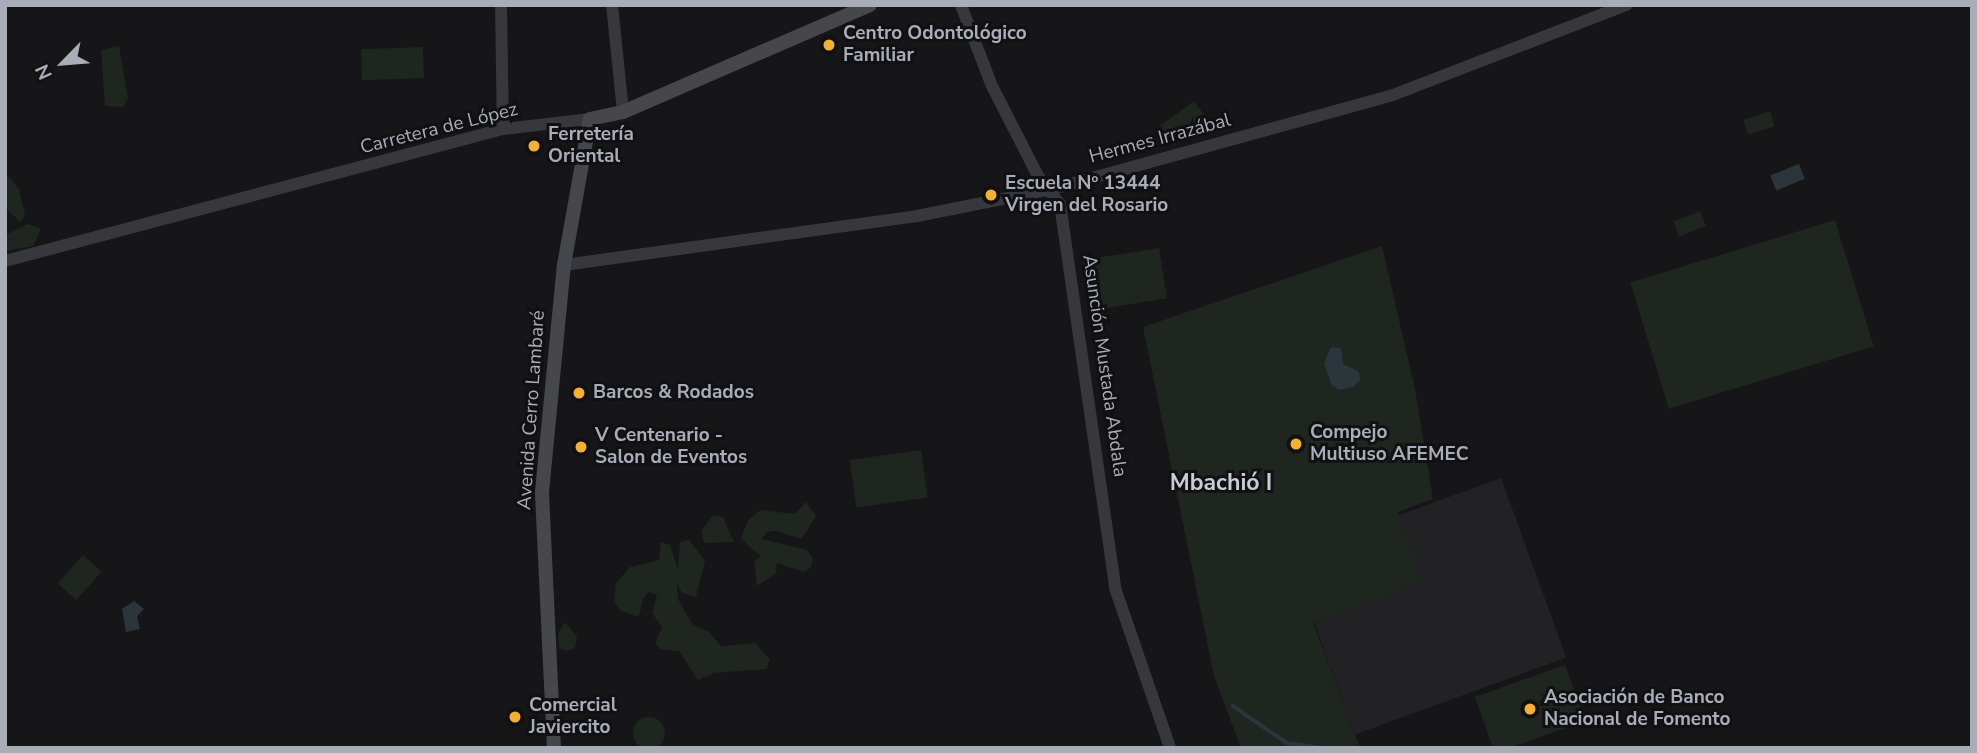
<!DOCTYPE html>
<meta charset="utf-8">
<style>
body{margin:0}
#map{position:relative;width:1977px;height:753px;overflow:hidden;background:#161618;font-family:"Nunito Sans",sans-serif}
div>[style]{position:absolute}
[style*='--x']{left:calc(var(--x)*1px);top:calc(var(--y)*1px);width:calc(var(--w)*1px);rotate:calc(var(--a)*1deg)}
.built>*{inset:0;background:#222225;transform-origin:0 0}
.green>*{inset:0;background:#1e261f;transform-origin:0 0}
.round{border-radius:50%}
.water>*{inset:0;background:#2c353c;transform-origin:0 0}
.stream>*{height:3.5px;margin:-1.75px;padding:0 1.75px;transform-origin:1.75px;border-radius:1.75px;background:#2c353c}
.tertiary>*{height:12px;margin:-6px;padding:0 6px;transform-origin:6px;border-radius:6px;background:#37383d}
.secondary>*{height:14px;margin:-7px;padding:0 7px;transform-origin:7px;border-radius:7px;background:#45474d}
.dots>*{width:19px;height:19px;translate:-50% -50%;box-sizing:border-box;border:4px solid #111113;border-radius:50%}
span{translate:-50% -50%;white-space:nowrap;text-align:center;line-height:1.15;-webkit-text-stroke:6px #111113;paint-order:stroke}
.poi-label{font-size:19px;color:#a8adb8;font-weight:700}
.left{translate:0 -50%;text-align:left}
.street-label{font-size:19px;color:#a8adb8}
.quarter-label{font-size:23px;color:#c9ccd4;font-weight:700}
.frame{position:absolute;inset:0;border:7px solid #a8adb8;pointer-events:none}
.north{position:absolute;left:28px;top:28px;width:70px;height:70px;-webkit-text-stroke:5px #111113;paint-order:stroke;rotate:245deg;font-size:19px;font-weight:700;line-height:28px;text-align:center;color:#a8adb8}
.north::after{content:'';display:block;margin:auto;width:24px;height:32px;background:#a8adb8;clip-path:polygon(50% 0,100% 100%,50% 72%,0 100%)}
</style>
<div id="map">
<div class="built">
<div style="left:1501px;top:478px;width:191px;height:225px;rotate:70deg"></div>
</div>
<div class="green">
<div style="clip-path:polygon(119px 46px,128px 98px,123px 107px,105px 106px,101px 50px)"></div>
<div style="left:423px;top:47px;width:31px;height:62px;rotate:88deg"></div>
<div style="left:1194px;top:101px;width:24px;height:42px;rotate:54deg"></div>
<div style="left:1770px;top:111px;width:16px;height:28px;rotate:72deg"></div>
<div style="clip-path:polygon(5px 172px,19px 189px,25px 215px,20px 222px,5px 207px)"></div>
<div style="left:1700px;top:211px;width:16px;height:29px;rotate:68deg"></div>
<div style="left:1835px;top:220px;width:132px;height:214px;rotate:73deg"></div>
<div style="clip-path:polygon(28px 224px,41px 229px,33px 246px,5px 251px,5px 235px)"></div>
<div style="clip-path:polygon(1382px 246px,1415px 389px,1433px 499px,1398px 512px,1423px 582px,1313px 622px,1360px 748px,1241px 748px,1214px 676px,1143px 327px)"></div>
<div style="left:1159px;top:248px;width:51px;height:69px;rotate:81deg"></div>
<div style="left:921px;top:450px;width:48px;height:72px;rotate:82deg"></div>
<div style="clip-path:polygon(806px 502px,816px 516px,802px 539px,776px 531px,767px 532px,762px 539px,807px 550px,813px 558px,811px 567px,804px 572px,777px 563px,776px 573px,757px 586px,754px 561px,761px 556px,741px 539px,747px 522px,760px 510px,795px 514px)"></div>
<div style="clip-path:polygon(713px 515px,723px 517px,734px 542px,704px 543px,701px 531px)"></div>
<div style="clip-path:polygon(689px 540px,705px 561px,696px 597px,682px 593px,677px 583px,678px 599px,692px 624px,709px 632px,721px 646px,756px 643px,770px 660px,766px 669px,714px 673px,698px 680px,679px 651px,661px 650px,655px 643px,662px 627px,652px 613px,657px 595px,649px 592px,643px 599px,639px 617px,619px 610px,614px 601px,616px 583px,630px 567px,659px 560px,661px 542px,670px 545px,678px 569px,680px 542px)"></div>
<div style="left:83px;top:555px;width:25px;height:38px;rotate:42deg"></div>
<div style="clip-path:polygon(565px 622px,577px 636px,575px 648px,567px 651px,559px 648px,558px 634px)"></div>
<div style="clip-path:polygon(1565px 665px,1585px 721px,1509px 748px,1493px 748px,1475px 697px)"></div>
<div class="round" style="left:633px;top:717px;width:32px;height:32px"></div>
</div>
<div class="water">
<div style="left:1799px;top:164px;width:16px;height:31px;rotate:68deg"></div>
<div style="clip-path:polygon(1331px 347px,1341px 348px,1343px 364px,1359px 372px,1360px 380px,1353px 387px,1340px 390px,1332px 386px,1324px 363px)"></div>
<div style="clip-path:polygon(134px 601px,144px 609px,137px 616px,140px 629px,126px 632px,122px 609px)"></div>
</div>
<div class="stream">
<div style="--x:1233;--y:706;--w:65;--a:34.4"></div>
<div style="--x:1287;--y:743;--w:37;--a:8"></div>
</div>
<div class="tertiary">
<div style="--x:501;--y:5;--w:124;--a:89.1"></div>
<div style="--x:612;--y:5;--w:108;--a:84.1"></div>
<div style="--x:961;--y:5;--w:87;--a:69.1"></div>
<div style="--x:992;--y:86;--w:101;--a:62.9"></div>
<div style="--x:1038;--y:176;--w:36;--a:52"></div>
<div style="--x:1060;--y:204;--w:388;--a:81.8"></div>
<div style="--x:1115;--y:588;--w:169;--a:71"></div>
<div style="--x:5;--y:261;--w:515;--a:-14.85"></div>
<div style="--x:503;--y:129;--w:88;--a:-6.6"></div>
<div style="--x:564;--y:265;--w:356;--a:-7.9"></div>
<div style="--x:917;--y:216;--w:138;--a:-11.3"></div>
<div style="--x:1052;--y:189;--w:354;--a:-15.4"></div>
<div style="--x:1393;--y:95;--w:250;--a:-21.1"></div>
</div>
<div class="secondary">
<div style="--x:554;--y:748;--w:256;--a:-92.7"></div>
<div style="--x:542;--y:492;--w:228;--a:-84.5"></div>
<div style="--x:564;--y:265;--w:148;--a:-79.9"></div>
<div style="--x:590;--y:119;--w:34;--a:-12"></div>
<div style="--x:623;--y:112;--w:269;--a:-23.4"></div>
</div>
<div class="dots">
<div style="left:829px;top:45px;background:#f2b134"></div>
<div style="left:534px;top:146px;background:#f2b134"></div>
<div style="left:991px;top:195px;background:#f2b134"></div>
<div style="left:579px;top:393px;background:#f2b134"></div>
<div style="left:1296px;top:444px;background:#f2b134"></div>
<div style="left:581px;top:447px;background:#f2b134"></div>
<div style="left:1530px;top:709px;background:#f2b134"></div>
<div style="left:515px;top:717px;background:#f2b134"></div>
</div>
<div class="poi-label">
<span class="left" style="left:843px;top:45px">Centro Odontológico<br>Familiar</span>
<span class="left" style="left:548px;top:146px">Ferretería<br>Oriental</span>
<span class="left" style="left:1005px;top:195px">Escuela Nº 13444<br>Virgen del Rosario</span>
<span class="left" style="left:593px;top:393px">Barcos &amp; Rodados</span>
<span class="left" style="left:1310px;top:444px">Compejo<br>Multiuso AFEMEC</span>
<span class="left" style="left:595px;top:447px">V Centenario -<br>Salon de Eventos</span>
<span class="left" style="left:1544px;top:709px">Asociación de Banco<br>Nacional de Fomento</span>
<span class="left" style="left:529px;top:717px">Comercial<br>Javiercito</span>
</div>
<div class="street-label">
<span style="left:439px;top:129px;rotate:-14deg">Carretera de López</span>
<span style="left:1160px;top:139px;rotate:-15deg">Hermes Irrazábal</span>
<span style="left:1104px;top:366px;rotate:82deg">Asunción Mustada Abdala</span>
<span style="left:532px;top:410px;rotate:-86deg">Avenida Cerro Lambaré</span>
</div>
<div class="quarter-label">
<span style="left:1221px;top:483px">Mbachió I</span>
</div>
<div class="frame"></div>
<div class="north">N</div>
</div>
